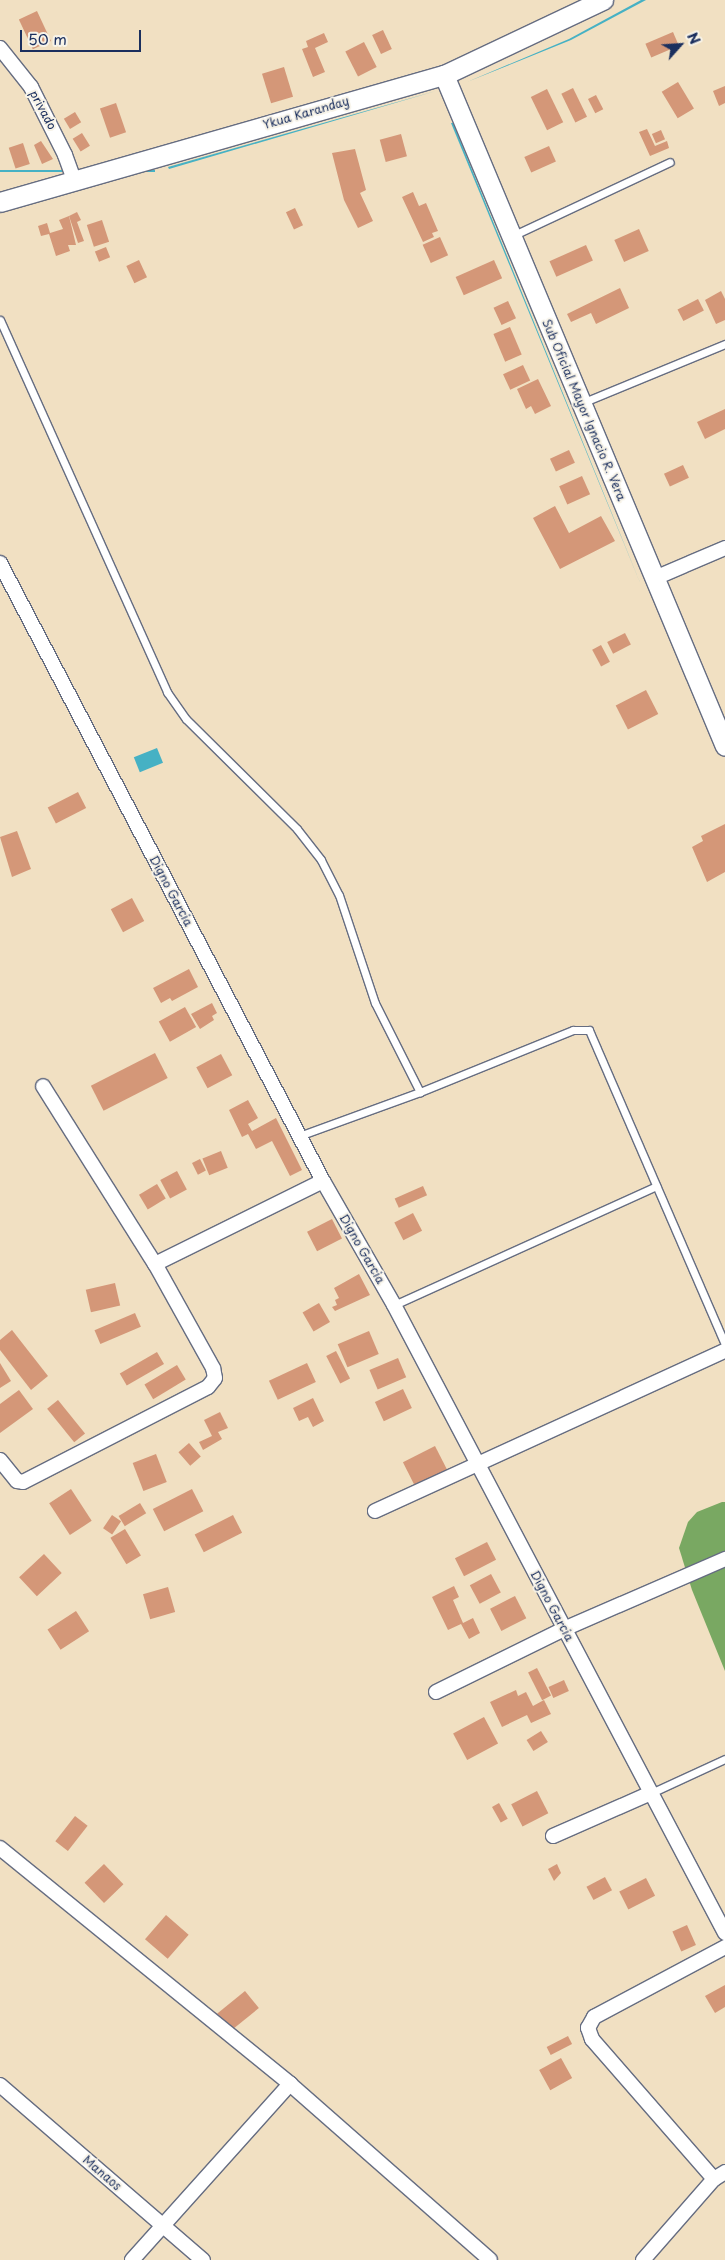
<!DOCTYPE html>
<style>
body{margin:0}
#map{position:relative;width:725px;height:2260px;overflow:hidden;background:#f1e0c2;font-family:"Playpen Sans",sans-serif}
div>[style]{position:absolute}
[style*='--x']{left:calc(var(--x)*1px);top:calc(var(--y)*1px);width:calc(var(--w)*1px);rotate:calc(var(--a)*1deg)}
.forest>*{inset:0;background:#79a862}
.water>*{inset:0;background:#46b1c4;transform-origin:0 0}
.building>*{inset:0;background:#d49778;transform-origin:0 0}
.roads{filter:drop-shadow(1px 0 #666d81) drop-shadow(-1px 0 #666d81) drop-shadow(0 1px #666d81) drop-shadow(0 -1px #666d81)}
.lane>*{height:7px;margin:-3.5px;padding:0 3.5px;transform-origin:3.5px;border-radius:3.5px;background:#fff}
.street>*{height:14px;margin:-7px;padding:0 7px;transform-origin:7px;border-radius:7px;background:#fff}
.secondary>*{height:19px;margin:-9.5px;padding:0 9.5px;transform-origin:9.5px;border-radius:9.5px;background:#fff}
span{translate:-50% -50%;white-space:nowrap;text-align:center;line-height:1.15;-webkit-text-stroke:4px #f7f3e8;paint-order:stroke}
.street-label{font-size:12px;color:#1b2f5e}
.north{position:absolute;left:655px;top:20px;width:50px;height:50px;-webkit-text-stroke:4px #f7f3e8;paint-order:stroke;rotate:64deg;font-size:14px;font-weight:700;line-height:20px;text-align:center;color:#1b2f5e}
.north::after{content:'';display:block;margin:auto;width:18px;height:22px;background:#1b2f5e;clip-path:polygon(50% 0,100% 100%,50% 72%,0 100%)}
.scale{position:absolute;left:20px;top:30px;width:121px;height:22px;box-sizing:border-box;border:2px solid #1b2f5e;border-top:0;padding-left:6px;font-size:15px;line-height:18px;white-space:nowrap;color:#1b2f5e;-webkit-text-stroke:4px #f7f3e8;paint-order:stroke}
</style>
<div id="map">
<div class="forest">
<div style="clip-path:polygon(722px 1502px,725px 1502px,725px 1671px,692px 1590px,679px 1548px,688px 1522px,697px 1512px)"></div>
</div>
<div class="water">
<div style="clip-path:polygon(641px 0,646px 0,571px 40px,467px 82px,569px 39px)"></div>
<div style="clip-path:polygon(436px 91px,169px 169px,168px 167px)"></div>
<div style="clip-path:polygon(451px 123px,453px 123px,641px 585px)"></div>
<div style="left:155px;top:170px;width:2px;height:162px;rotate:90deg"></div>
<div style="left:157px;top:748px;width:16px;height:25px;rotate:68deg"></div>
</div>
<div class="building">
<div style="left:37px;top:11px;width:33px;height:20px;rotate:65deg"></div>
<div style="left:383px;top:30px;width:21px;height:12px;rotate:65deg"></div>
<div style="left:673px;top:32px;width:15px;height:30px;rotate:67deg"></div>
<div style="clip-path:polygon(324px 33px,328px 42px,315px 48px,325px 72px,313px 77px,302px 49px,308px 47px,306px 41px)"></div>
<div style="left:364px;top:42px;width:28px;height:21px;rotate:63deg"></div>
<div style="left:284px;top:67px;width:31px;height:23px;rotate:73deg"></div>
<div style="left:678px;top:82px;width:31px;height:19px;rotate:59deg"></div>
<div style="clip-path:polygon(725px 86px,725px 103px,719px 106px,713px 91px)"></div>
<div style="left:573px;top:88px;width:32px;height:13px;rotate:64deg"></div>
<div style="left:547px;top:89px;width:37px;height:18px;rotate:64deg"></div>
<div style="left:596px;top:95px;width:16px;height:9px;rotate:63deg"></div>
<div style="left:116px;top:103px;width:31px;height:17px;rotate:71deg"></div>
<div style="left:75px;top:112px;width:12px;height:13px;rotate:59deg"></div>
<div style="clip-path:polygon(647px 129px,655px 146px,667px 141px,669px 148px,650px 156px,639px 132px)"></div>
<div style="left:661px;top:130px;width:10px;height:10px;rotate:66deg"></div>
<div style="left:82px;top:133px;width:15px;height:11px;rotate:58deg"></div>
<div style="left:401px;top:134px;width:23px;height:22px;rotate:75deg"></div>
<div style="clip-path:polygon(41px 141px,53px 159px,42px 164px,34px 145px)"></div>
<div style="left:23px;top:143px;width:22px;height:15px;rotate:72deg"></div>
<div style="left:549px;top:146px;width:17px;height:27px;rotate:66deg"></div>
<div style="clip-path:polygon(355px 149px,366px 190px,360px 193px,373px 221px,358px 228px,344px 200px,332px 153px)"></div>
<div style="clip-path:polygon(413px 192px,419px 206px,426px 203px,438px 231px,432px 233px,434px 237px,423px 242px,402px 197px)"></div>
<div style="left:295px;top:208px;width:19px;height:10px;rotate:65deg"></div>
<div style="clip-path:polygon(77px 212px,81px 220px,77px 222px,84px 241px,78px 243px,69px 216px)"></div>
<div style="clip-path:polygon(69px 216px,76px 245px,68px 245px,70px 251px,56px 256px,49px 234px,41px 236px,38px 226px,47px 223px,50px 233px,63px 229px,59px 220px)"></div>
<div style="left:102px;top:220px;width:23px;height:16px;rotate:72deg"></div>
<div style="left:639px;top:229px;width:24px;height:27px;rotate:66deg"></div>
<div style="left:440px;top:237px;width:20px;height:19px;rotate:66deg"></div>
<div style="left:586px;top:245px;width:17px;height:40px;rotate:66deg"></div>
<div style="left:106px;top:247px;width:11px;height:12px;rotate:68deg"></div>
<div style="left:139px;top:260px;width:19px;height:14px;rotate:65deg"></div>
<div style="left:494px;top:260px;width:20px;height:42px;rotate:66deg"></div>
<div style="clip-path:polygon(620px 288px,629px 308px,596px 324px,591px 313px,571px 322px,567px 314px)"></div>
<div style="clip-path:polygon(721px 291px,725px 299px,725px 320px,716px 324px,705px 300px)"></div>
<div style="left:698px;top:299px;width:13px;height:23px;rotate:63deg"></div>
<div style="left:508px;top:301px;width:19px;height:16px;rotate:65deg"></div>
<div style="left:510px;top:327px;width:30px;height:18px;rotate:67deg"></div>
<div style="left:523px;top:365px;width:17px;height:22px;rotate:65deg"></div>
<div style="clip-path:polygon(538px 379px,551px 406px,535px 414px,531px 406px,526px 409px,517px 389px)"></div>
<div style="clip-path:polygon(725px 409px,725px 429px,705px 439px,697px 422px)"></div>
<div style="left:569px;top:450px;width:14px;height:21px;rotate:65deg"></div>
<div style="left:683px;top:465px;width:14px;height:21px;rotate:65deg"></div>
<div style="left:582px;top:476px;width:20px;height:25px;rotate:66deg"></div>
<div style="clip-path:polygon(555px 506px,569px 533px,601px 516px,615px 541px,560px 569px,533px 518px)"></div>
<div style="left:625px;top:633px;width:13px;height:20px;rotate:63deg"></div>
<div style="left:601px;top:645px;width:19px;height:10px;rotate:62deg"></div>
<div style="left:646px;top:690px;width:27px;height:34px;rotate:63deg"></div>
<div style="left:78px;top:792px;width:18px;height:34px;rotate:63deg"></div>
<div style="clip-path:polygon(725px 824px,725px 872px,707px 882px,692px 847px,703px 841px,701px 836px)"></div>
<div style="clip-path:polygon(17px 831px,31px 869px,12px 877px,0 837px)"></div>
<div style="left:132px;top:898px;width:26px;height:24px;rotate:62deg"></div>
<div style="clip-path:polygon(189px 969px,198px 987px,172px 1001px,170px 998px,161px 1003px,153px 988px)"></div>
<div style="clip-path:polygon(212px 1003px,217px 1013px,212px 1016px,214px 1020px,200px 1029px,191px 1014px)"></div>
<div style="left:185px;top:1007px;width:23px;height:30px;rotate:61deg"></div>
<div style="left:155px;top:1053px;width:28px;height:72px;rotate:63deg"></div>
<div style="left:221px;top:1054px;width:24px;height:28px;rotate:62deg"></div>
<div style="clip-path:polygon(248px 1100px,258px 1118px,248px 1124px,252px 1131px,276px 1118px,302px 1170px,290px 1176px,272px 1141px,256px 1149px,248px 1134px,242px 1137px,229px 1110px)"></div>
<div style="left:221px;top:1151px;width:18px;height:20px;rotate:68deg"></div>
<div style="left:200px;top:1159px;width:13px;height:9px;rotate:63deg"></div>
<div style="left:177px;top:1171px;width:21px;height:19px;rotate:62deg"></div>
<div style="left:157px;top:1184px;width:17px;height:21px;rotate:59deg"></div>
<div style="left:423px;top:1186px;width:10px;height:31px;rotate:66deg"></div>
<div style="left:413px;top:1213px;width:20px;height:21px;rotate:63deg"></div>
<div style="left:332px;top:1219px;width:22px;height:28px;rotate:63deg"></div>
<div style="clip-path:polygon(359px 1274px,370px 1295px,335px 1311px,332px 1307px,337px 1305px,335px 1300px,339px 1298px,334px 1288px)"></div>
<div style="left:115px;top:1283px;width:23px;height:30px;rotate:77deg"></div>
<div style="left:319px;top:1303px;width:22px;height:19px;rotate:60deg"></div>
<div style="left:135px;top:1313px;width:15px;height:44px;rotate:67deg"></div>
<div style="clip-path:polygon(12px 1330px,48px 1376px,31px 1390px,0 1350px,0 1340px)"></div>
<div style="left:369px;top:1331px;width:25px;height:34px;rotate:67deg"></div>
<div style="left:336px;top:1351px;width:31px;height:11px;rotate:63deg"></div>
<div style="left:157px;top:1352px;width:14px;height:43px;rotate:60deg"></div>
<div style="left:398px;top:1358px;width:21px;height:31px;rotate:67deg"></div>
<div style="clip-path:polygon(0 1363px,11px 1381px,0 1388px)"></div>
<div style="left:307px;top:1363px;width:21px;height:42px;rotate:65deg"></div>
<div style="left:177px;top:1365px;width:17px;height:38px;rotate:59deg"></div>
<div style="left:403px;top:1389px;width:21px;height:31px;rotate:65deg"></div>
<div style="clip-path:polygon(19px 1390px,33px 1409px,0 1433px,0 1404px)"></div>
<div style="clip-path:polygon(313px 1398px,324px 1421px,313px 1427px,308px 1417px,299px 1421px,293px 1408px)"></div>
<div style="left:58px;top:1400px;width:43px;height:14px;rotate:51deg"></div>
<div style="clip-path:polygon(220px 1412px,228px 1428px,218px 1432px,222px 1439px,203px 1450px,199px 1442px,212px 1436px,204px 1420px)"></div>
<div style="left:189px;top:1443px;width:18px;height:14px;rotate:49deg"></div>
<div style="left:435px;top:1446px;width:27px;height:36px;rotate:63deg"></div>
<div style="left:156px;top:1454px;width:30px;height:25px;rotate:69deg"></div>
<div style="left:71px;top:1489px;width:38px;height:26px;rotate:57deg"></div>
<div style="left:192px;top:1489px;width:25px;height:44px;rotate:63deg"></div>
<div style="left:140px;top:1503px;width:12px;height:25px;rotate:59deg"></div>
<div style="left:112px;top:1515px;width:11px;height:16px;rotate:34deg"></div>
<div style="left:233px;top:1515px;width:20px;height:43px;rotate:63deg"></div>
<div style="left:125px;top:1529px;width:31px;height:17px;rotate:59deg"></div>
<div style="left:487px;top:1542px;width:20px;height:36px;rotate:63deg"></div>
<div style="left:44px;top:1554px;width:26px;height:34px;rotate:47deg"></div>
<div style="left:491px;top:1574px;width:21px;height:24px;rotate:62deg"></div>
<div style="clip-path:polygon(454px 1586px,459px 1597px,453px 1600px,463px 1623px,473px 1618px,480px 1633px,469px 1639px,461px 1624px,448px 1630px,432px 1597px)"></div>
<div style="left:168px;top:1587px;width:26px;height:26px;rotate:74deg"></div>
<div style="left:515px;top:1596px;width:25px;height:28px;rotate:63deg"></div>
<div style="left:76px;top:1611px;width:24px;height:34px;rotate:57deg"></div>
<div style="left:537px;top:1668px;width:31px;height:10px;rotate:63deg"></div>
<div style="left:564px;top:1680px;width:12px;height:17px;rotate:66deg"></div>
<div style="clip-path:polygon(516px 1690px,518px 1696px,526px 1692px,533px 1706px,544px 1700px,551px 1714px,531px 1723px,527px 1715px,502px 1727px,490px 1702px)"></div>
<div style="left:484px;top:1717px;width:30px;height:35px;rotate:62deg"></div>
<div style="left:541px;top:1731px;width:13px;height:17px;rotate:58deg"></div>
<div style="left:537px;top:1791px;width:25px;height:29px;rotate:63deg"></div>
<div style="left:499px;top:1803px;width:18px;height:8px;rotate:61deg"></div>
<div style="left:75px;top:1816px;width:16px;height:32px;rotate:38deg"></div>
<div style="left:104px;top:1864px;width:28px;height:27px;rotate:46deg"></div>
<div style="clip-path:polygon(557px 1864px,561px 1873px,554px 1881px,548px 1869px)"></div>
<div style="left:605px;top:1877px;width:15px;height:21px;rotate:62deg"></div>
<div style="left:646px;top:1878px;width:20px;height:30px;rotate:63deg"></div>
<div style="left:166px;top:1915px;width:30px;height:32px;rotate:41deg"></div>
<div style="left:687px;top:1925px;width:22px;height:16px;rotate:66deg"></div>
<div style="clip-path:polygon(725px 1985px,725px 2007px,715px 2013px,705px 1996px)"></div>
<div style="left:245px;top:1991px;width:22px;height:36px;rotate:51deg"></div>
<div style="left:568px;top:2036px;width:9px;height:24px;rotate:63deg"></div>
<div style="left:561px;top:2058px;width:23px;height:25px;rotate:61deg"></div>
</div>
<div class="roads">
<div class="lane">
<div style="--x:512;--y:236;--w:174;--a:-25.1"></div>
<div style="--x:0;--y:320;--w:408;--a:65.8"></div>
<div style="--x:167;--y:692;--w:33;--a:55"></div>
<div style="--x:186;--y:719;--w:156;--a:44.7"></div>
<div style="--x:297;--y:829;--w:39;--a:52"></div>
<div style="--x:321;--y:860;--w:39;--a:63"></div>
<div style="--x:339;--y:895;--w:114;--a:71.6"></div>
<div style="--x:375;--y:1003;--w:100;--a:63.2"></div>
<div style="--x:582;--y:403;--w:155;--a:-22.4"></div>
<div style="--x:299;--y:1136;--w:129;--a:-20"></div>
<div style="--x:420;--y:1092;--w:165;--a:-22.1"></div>
<div style="--x:573;--y:1030;--w:16;--a:0"></div>
<div style="--x:589;--y:1030;--w:343;--a:66.6"></div>
<div style="--x:394;--y:1305;--w:288;--a:-24.4"></div>
<div style="--x:651;--y:1793;--w:81;--a:-24.7"></div>
</div>
<div class="street">
<div style="--x:0;--y:48;--w:50;--a:51.5"></div>
<div style="--x:31;--y:87;--w:76;--a:63.4"></div>
<div style="--x:65;--y:155;--w:27;--a:70"></div>
<div style="--x:0;--y:563;--w:697;--a:62.41"></div>
<div style="--x:323;--y:1181;--w:143;--a:60.2"></div>
<div style="--x:394;--y:1305;--w:710;--a:62.21"></div>
<div style="--x:655;--y:578;--w:76;--a:-23.2"></div>
<div style="--x:155;--y:1264;--w:187;--a:-26.3"></div>
<div style="--x:0;--y:1460;--w:27;--a:51"></div>
<div style="--x:17;--y:1481;--w:6;--a:9"></div>
<div style="--x:23;--y:1482;--w:208;--a:-27.2"></div>
<div style="--x:208;--y:1387;--w:11;--a:-52"></div>
<div style="--x:215;--y:1378;--w:10;--a:-101"></div>
<div style="--x:213;--y:1368;--w:119;--a:-119.1"></div>
<div style="--x:155;--y:1264;--w:210;--a:-122.2"></div>
<div style="--x:375;--y:1511;--w:385;--a:-24.6"></div>
<div style="--x:436;--y:1692;--w:143;--a:-26.2"></div>
<div style="--x:564;--y:1629;--w:176;--a:-23.5"></div>
<div style="--x:553;--y:1836;--w:107;--a:-23.7"></div>
<div style="--x:0;--y:1848;--w:374;--a:39.1"></div>
<div style="--x:290;--y:2084;--w:266;--a:41.3"></div>
<div style="--x:0;--y:2085;--w:268;--a:40.8"></div>
<div style="--x:714;--y:2179;--w:186;--a:-131.1"></div>
<div style="--x:592;--y:2039;--w:12;--a:-110"></div>
<div style="--x:588;--y:2028;--w:13;--a:-61"></div>
<div style="--x:594;--y:2017;--w:149;--a:-28.1"></div>
<div style="--x:132;--y:2260;--w:237;--a:-48.1"></div>
<div style="--x:643;--y:2260;--w:108;--a:-48.8"></div>
<div style="--x:714;--y:2179;--w:13;--a:-32"></div>
</div>
<div class="secondary">
<div style="--x:444;--y:75;--w:727;--a:67.28"></div>
<div style="--x:0;--y:202;--w:462;--a:-16"></div>
<div style="--x:444;--y:75;--w:176;--a:-25.3"></div>
</div>
</div>
<div class="street-label">
<span style="left:43px;top:110px;rotate:62deg">privado</span>
<span style="left:306px;top:113px;rotate:-16deg">Ykua Karanday</span>
<span style="left:584px;top:410px;rotate:67deg">Sub Oficial Mayor Ignacio R. Vera</span>
<span style="left:171px;top:891px;rotate:62deg">Digno Garcia</span>
<span style="left:362px;top:1249px;rotate:60deg">Digno Garcia</span>
<span style="left:552px;top:1606px;rotate:62deg">Digno Garcia</span>
<span style="left:102px;top:2173px;rotate:41deg">Manaos</span>
</div>
<div class="north">N</div>
<div class="scale">50 m</div>
</div>
